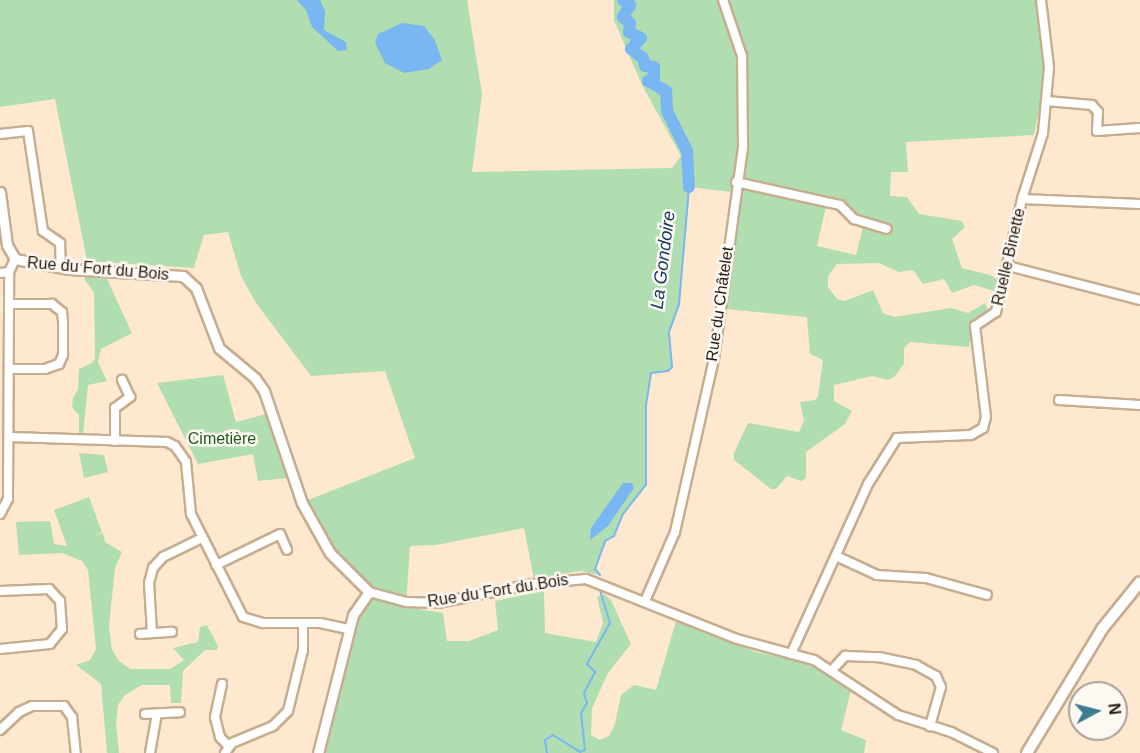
<!DOCTYPE html>
<meta charset="utf-8">
<style>
body{margin:0}
#map{position:relative;width:1140px;height:753px;overflow:hidden;background:#fee8d0;font-family:Arial,sans-serif}
div>[style]{position:absolute}
[style*='--x']{left:calc(var(--x)*1px);top:calc(var(--y)*1px);width:calc(var(--w)*1px);rotate:calc(var(--a)*1deg)}
.green>*{inset:0;background:#b1deb0}
.water>*{inset:0;background:#7ab6f1}
.stream>*{height:2px;margin:-1px;padding:0 1px;transform-origin:1px;border-radius:1px;background:#7ab6f1}
.river>*{height:12px;margin:-6px;padding:0 6px;transform-origin:6px;border-radius:6px;background:#7ab6f1}
.roads{filter:drop-shadow(2px 0 #c6ad90) drop-shadow(-2px 0 #c6ad90) drop-shadow(0 2px #c6ad90) drop-shadow(0 -2px #c6ad90)}
.minor>*{height:8px;margin:-4px;padding:0 4px;transform-origin:4px;border-radius:4px;background:#fff}
.tertiary>*{height:9px;margin:-4.5px;padding:0 4.5px;transform-origin:4.5px;border-radius:4.5px;background:#fff}
.secondary>*{height:10px;margin:-5px;padding:0 5px;transform-origin:5px;border-radius:5px;background:#fff}
span{translate:-50% -50%;white-space:nowrap;text-align:center;line-height:1.15;-webkit-text-stroke:5px #fef8f2;paint-order:stroke}
.street-label{font-size:16px;color:#241b10}
.park-label{font-size:16px;color:#1b5921}
.water-label{font-size:18px;color:#123d63;font-style:italic}
.north{position:absolute;left:1068px;top:681px;width:60px;height:60px;box-sizing:border-box;background:#fef8f2;border:2px solid #a7a098;border-radius:50%;rotate:83deg;font-size:16px;font-weight:700;line-height:24px;text-align:center;color:#241b10}
.north::after{content:'';display:block;margin:auto;width:21px;height:27px;background:#3d7d91;clip-path:polygon(50% 0,100% 100%,50% 72%,0 100%)}
</style>
<div id="map">
<div class="green">
<div style="clip-path:polygon(evenodd,0 0,467px 0,482px 94px,472px 172px,672px 168px,681px 156px,642px 85px,614px 20px,614px 0,1036px 0,1045px 81px,1034px 135px,906px 142px,908px 172px,891px 172px,890px 196px,907px 197px,919px 214px,962px 221px,965px 227px,952px 239px,962px 268px,990px 275px,998px 280px,997px 292px,974px 285px,952px 293px,944px 279px,923px 284px,913px 270px,899px 272px,879px 263px,837px 264px,828px 276px,828px 287px,837px 299px,845px 301px,873px 290px,883px 313px,894px 317px,951px 308px,968px 313px,985px 303px,989px 313px,972px 327px,969px 347px,910px 342px,904px 348px,904px 364px,894px 377px,888px 380px,872px 376px,834px 385px,834px 401px,852px 411px,845px 424px,806px 452px,806px 478px,801px 481px,787px 476px,776px 489px,771px 489px,734px 460px,734px 453px,748px 423px,799px 432px,804px 420px,800px 402px,816px 400px,818px 396px,823px 360px,810px 354px,807px 317px,726px 309px,739px 193px,690px 187px,679px 304px,669px 332px,672px 367px,668px 371px,651px 373px,646px 405px,646px 485px,623px 514px,614px 536px,605px 541px,595px 568px,600px 575px,580px 571px,534px 579px,524px 528px,436px 545px,410px 546px,406px 607px,443px 613px,447px 641px,469px 641px,498px 630px,495px 601px,544px 591px,545px 633px,596px 642px,603px 623px,597px 597px,604px 594px,611px 600px,631px 644px,608px 673px,592px 708px,591px 735px,600px 740px,609px 736px,615px 724px,621px 695px,634px 685px,656px 690px,676px 621px,756px 652px,803px 662px,831px 674px,851px 690px,841px 730px,866px 740px,864px 753px,322px 753px,352px 628px,374px 587px,335px 550px,308px 500px,415px 458px,385px 371px,311px 376px,256px 303px,241px 276px,228px 232px,204px 235px,194px 268px,87px 261px,55px 99px,0 107px,0 0,828px 198px,842px 202px,865px 219px,856px 255px,817px 246px,828px 198px)"></div>
<div style="clip-path:polygon(86px 275px,106px 277px,132px 333px,101px 349px,98px 362px,107px 381px,88px 385px,83px 434px,79px 434px,79px 415px,72px 407px,73px 398px,78px 389px,79px 369px,92px 363px,95px 358px,94px 292px,84px 279px)"></div>
<div style="clip-path:polygon(223px 375px,236px 422px,267px 414px,288px 478px,258px 481px,253px 454px,198px 464px,157px 383px)"></div>
<div style="clip-path:polygon(79px 453px,104px 455px,108px 472px,84px 478px)"></div>
<div style="clip-path:polygon(89px 497px,102px 532px,96px 535px,103px 533px,105px 542px,122px 552px,115px 568px,109px 626px,112px 650px,119px 661px,130px 669px,170px 669px,184px 660px,173px 648px,198px 642px,200px 627px,207px 625px,218px 646px,217px 650px,205px 650px,183px 671px,181px 703px,171px 703px,170px 685px,142px 685px,125px 695px,118px 705px,116px 723px,119px 753px,107px 753px,101px 684px,76px 665px,90px 660px,96px 649px,88px 570px,82px 561px,62px 553px,19px 555px,16px 522px,50px 521px,54px 544px,67px 546px,54px 510px)"></div>
</div>
<div class="water">
<div style="clip-path:polygon(297px 0,320px 0,325px 11px,324px 30px,346px 42px,347px 50px,338px 51px,312px 27px,306px 10px)"></div>
<div style="clip-path:polygon(402px 23px,424px 26px,435px 40px,442px 60px,429px 69px,404px 73px,385px 63px,375px 43px,378px 34px)"></div>
<div style="clip-path:polygon(623px 483px,632px 483px,634px 488px,608px 526px,590px 540px,591px 528px)"></div>
</div>
<div class="stream">
<div style="--x:600;--y:575;--w:8;--a:-130"></div>
<div style="--x:595;--y:569;--w:30;--a:-70"></div>
<div style="--x:605;--y:541;--w:10;--a:-29"></div>
<div style="--x:614;--y:536;--w:24;--a:-68"></div>
<div style="--x:623;--y:514;--w:37;--a:-52"></div>
<div style="--x:646;--y:485;--w:80;--a:-90"></div>
<div style="--x:646;--y:405;--w:32;--a:-81"></div>
<div style="--x:651;--y:373;--w:17;--a:-7"></div>
<div style="--x:668;--y:371;--w:6;--a:-45"></div>
<div style="--x:672;--y:367;--w:35;--a:-95"></div>
<div style="--x:669;--y:332;--w:30;--a:-70"></div>
<div style="--x:679;--y:304;--w:117;--a:-85.1"></div>
<div style="--x:547;--y:753;--w:13;--a:-99"></div>
<div style="--x:545;--y:740;--w:9;--a:-32"></div>
<div style="--x:553;--y:735;--w:32;--a:32"></div>
<div style="--x:580;--y:752;--w:5;--a:-22"></div>
<div style="--x:585;--y:750;--w:37;--a:-96"></div>
<div style="--x:581;--y:713;--w:12;--a:-59"></div>
<div style="--x:587;--y:703;--w:10;--a:-107"></div>
<div style="--x:584;--y:693;--w:24;--a:-62"></div>
<div style="--x:595;--y:672;--w:11;--a:-135"></div>
<div style="--x:587;--y:664;--w:47;--a:-60.7"></div>
<div style="--x:610;--y:623;--w:37;--a:-107"></div>
</div>
<div class="river">
<div style="--x:623;--y:0;--w:9;--a:36"></div>
<div style="--x:630;--y:5;--w:14;--a:120"></div>
<div style="--x:623;--y:17;--w:9;--a:41"></div>
<div style="--x:630;--y:23;--w:9;--a:96"></div>
<div style="--x:629;--y:32;--w:13;--a:27"></div>
<div style="--x:641;--y:38;--w:15;--a:132"></div>
<div style="--x:631;--y:49;--w:15;--a:37"></div>
<div style="--x:643;--y:58;--w:8;--a:76"></div>
<div style="--x:645;--y:66;--w:9;--a:6"></div>
<div style="--x:654;--y:67;--w:10;--a:90"></div>
<div style="--x:654;--y:77;--w:7;--a:146"></div>
<div style="--x:648;--y:81;--w:21;--a:29"></div>
<div style="--x:666;--y:91;--w:20;--a:87"></div>
<div style="--x:667;--y:111;--w:45;--a:63.4"></div>
<div style="--x:687;--y:151;--w:36;--a:87"></div>
</div>
<div class="roads">
<div class="minor">
<div style="--x:1047;--y:101;--w:45;--a:5.1"></div>
<div style="--x:1092;--y:105;--w:9;--a:49"></div>
<div style="--x:1098;--y:112;--w:19;--a:93"></div>
<div style="--x:1097;--y:131;--w:43;--a:-4"></div>
<div style="--x:0;--y:134;--w:28;--a:-6"></div>
<div style="--x:28;--y:131;--w:101;--a:81.5"></div>
<div style="--x:43;--y:231;--w:21;--a:35"></div>
<div style="--x:60;--y:243;--w:25;--a:88"></div>
<div style="--x:736;--y:182;--w:107;--a:12.5"></div>
<div style="--x:840;--y:205;--w:20;--a:45"></div>
<div style="--x:854;--y:219;--w:34;--a:17"></div>
<div style="--x:1022;--y:199;--w:118;--a:2.4"></div>
<div style="--x:1008;--y:266;--w:136;--a:14.4"></div>
<div style="--x:0;--y:273;--w:9;--a:-6"></div>
<div style="--x:10;--y:369;--w:35;--a:0"></div>
<div style="--x:45;--y:369;--w:15;--a:-20"></div>
<div style="--x:59;--y:364;--w:10;--a:-66"></div>
<div style="--x:63;--y:355;--w:34;--a:-90"></div>
<div style="--x:63;--y:321;--w:9;--a:-96"></div>
<div style="--x:62;--y:312;--w:13;--a:-141"></div>
<div style="--x:52;--y:304;--w:42;--a:180"></div>
<div style="--x:1059;--y:400;--w:81;--a:3.5"></div>
<div style="--x:10;--y:437;--w:157;--a:1.8"></div>
<div style="--x:167;--y:442;--w:9;--a:27"></div>
<div style="--x:175;--y:446;--w:19;--a:55"></div>
<div style="--x:186;--y:462;--w:52;--a:84.5"></div>
<div style="--x:191;--y:514;--w:115;--a:63.2"></div>
<div style="--x:243;--y:617;--w:21;--a:17"></div>
<div style="--x:263;--y:623;--w:57;--a:0"></div>
<div style="--x:320;--y:623;--w:30;--a:12"></div>
<div style="--x:115;--y:441;--w:33;--a:-90"></div>
<div style="--x:115;--y:408;--w:19;--a:-36"></div>
<div style="--x:130;--y:397;--w:19;--a:-115"></div>
<div style="--x:0;--y:514;--w:17;--a:-62"></div>
<div style="--x:8;--y:499;--w:227;--a:-89.7"></div>
<div style="--x:9;--y:272;--w:14;--a:-65"></div>
<div style="--x:836;--y:556;--w:45;--a:24.9"></div>
<div style="--x:877;--y:575;--w:49;--a:3.5"></div>
<div style="--x:926;--y:578;--w:63;--a:15.6"></div>
<div style="--x:216;--y:565;--w:71;--a:-25.8"></div>
<div style="--x:280;--y:534;--w:17;--a:66"></div>
<div style="--x:0;--y:591;--w:49;--a:-2.3"></div>
<div style="--x:49;--y:589;--w:16;--a:47"></div>
<div style="--x:60;--y:601;--w:28;--a:86"></div>
<div style="--x:62;--y:629;--w:19;--a:129"></div>
<div style="--x:50;--y:644;--w:50;--a:174.3"></div>
<div style="--x:369;--y:592;--w:39;--a:15"></div>
<div style="--x:407;--y:602;--w:31;--a:2"></div>
<div style="--x:438;--y:603;--w:97;--a:-11.3"></div>
<div style="--x:533;--y:584;--w:53;--a:-5.4"></div>
<div style="--x:586;--y:579;--w:162;--a:21.7"></div>
<div style="--x:737;--y:639;--w:80;--a:15.3"></div>
<div style="--x:814;--y:660;--w:100;--a:33.2"></div>
<div style="--x:898;--y:715;--w:56;--a:17.8"></div>
<div style="--x:951;--y:732;--w:47;--a:26.6"></div>
<div style="--x:645;--y:601;--w:75;--a:-66.5"></div>
<div style="--x:675;--y:532;--w:177;--a:-77.3"></div>
<div style="--x:714;--y:359;--w:214;--a:-82.2"></div>
<div style="--x:743;--y:147;--w:91;--a:-90.6"></div>
<div style="--x:742;--y:56;--w:59;--a:-108.7"></div>
<div style="--x:152;--y:633;--w:50;--a:-93.4"></div>
<div style="--x:149;--y:583;--w:16;--a:-75"></div>
<div style="--x:153;--y:568;--w:15;--a:-48"></div>
<div style="--x:163;--y:557;--w:43;--a:-26"></div>
<div style="--x:140;--y:634;--w:32;--a:-4"></div>
<div style="--x:791;--y:654;--w:187;--a:-65.6"></div>
<div style="--x:868;--y:484;--w:54;--a:-57.8"></div>
<div style="--x:897;--y:438;--w:74;--a:-2.3"></div>
<div style="--x:971;--y:435;--w:14;--a:-30"></div>
<div style="--x:983;--y:428;--w:11;--a:-75"></div>
<div style="--x:986;--y:417;--w:92;--a:-96.9"></div>
<div style="--x:975;--y:326;--w:25;--a:-34"></div>
<div style="--x:996;--y:312;--w:116;--a:-77"></div>
<div style="--x:1022;--y:199;--w:69;--a:-72.3"></div>
<div style="--x:1043;--y:133;--w:66;--a:-84.8"></div>
<div style="--x:1049;--y:67;--w:67;--a:-96.8"></div>
<div style="--x:833;--y:669;--w:18;--a:-47"></div>
<div style="--x:845;--y:656;--w:34;--a:2"></div>
<div style="--x:879;--y:657;--w:38;--a:12"></div>
<div style="--x:916;--y:665;--w:23;--a:29"></div>
<div style="--x:936;--y:676;--w:12;--a:66"></div>
<div style="--x:941;--y:687;--w:41;--a:105.8"></div>
<div style="--x:222;--y:684;--w:34;--a:102"></div>
<div style="--x:215;--y:717;--w:21;--a:76"></div>
<div style="--x:220;--y:737;--w:12;--a:48"></div>
<div style="--x:145;--y:714;--w:35;--a:-3"></div>
<div style="--x:0;--y:730;--w:26;--a:-43"></div>
<div style="--x:19;--y:712;--w:14;--a:-25"></div>
<div style="--x:32;--y:706;--w:32;--a:0"></div>
<div style="--x:64;--y:706;--w:14;--a:54"></div>
<div style="--x:72;--y:717;--w:36;--a:84"></div>
<div style="--x:150;--y:753;--w:40;--a:-80"></div>
<div style="--x:225;--y:753;--w:12;--a:-55"></div>
<div style="--x:232;--y:743;--w:44;--a:-22.5"></div>
<div style="--x:273;--y:726;--w:21;--a:-45"></div>
<div style="--x:288;--y:711;--w:63;--a:-76.2"></div>
<div style="--x:303;--y:650;--w:27;--a:-90"></div>
</div>
<div class="tertiary">
<div style="--x:0;--y:192;--w:53;--a:82.5"></div>
<div style="--x:7;--y:245;--w:16;--a:60"></div>
<div style="--x:15;--y:259;--w:55;--a:10.5"></div>
<div style="--x:69;--y:269;--w:114;--a:3.5"></div>
<div style="--x:183;--y:276;--w:18;--a:43"></div>
<div style="--x:196;--y:288;--w:64;--a:69"></div>
<div style="--x:219;--y:348;--w:47;--a:39.8"></div>
<div style="--x:255;--y:378;--w:16;--a:55"></div>
<div style="--x:264;--y:391;--w:118;--a:71.3"></div>
<div style="--x:302;--y:503;--w:57;--a:60.8"></div>
<div style="--x:330;--y:553;--w:55;--a:45"></div>
<div style="--x:369;--y:592;--w:28;--a:125"></div>
<div style="--x:353;--y:615;--w:142;--a:104.2"></div>
</div>
<div class="secondary">
<div style="--x:1027;--y:753;--w:145;--a:-58.8"></div>
<div style="--x:1102;--y:629;--w:60;--a:-51"></div>
</div>
</div>
<div class="street-label">
<span style="left:1009px;top:257px;rotate:-77deg">Ruelle Binette</span>
<span style="left:98px;top:269px;rotate:5deg">Rue du Fort du Bois</span>
<span style="left:720px;top:304px;rotate:-82deg">Rue du Châtelet</span>
<span style="left:498px;top:591px;rotate:-9deg">Rue du Fort du Bois</span>
</div>
<div class="park-label">
<span style="left:222px;top:439px">Cimetière</span>
</div>
<div class="water-label">
<span style="left:663px;top:260px;rotate:-83deg">La Gondoire</span>
</div>
<div class="north">N</div>
</div>
